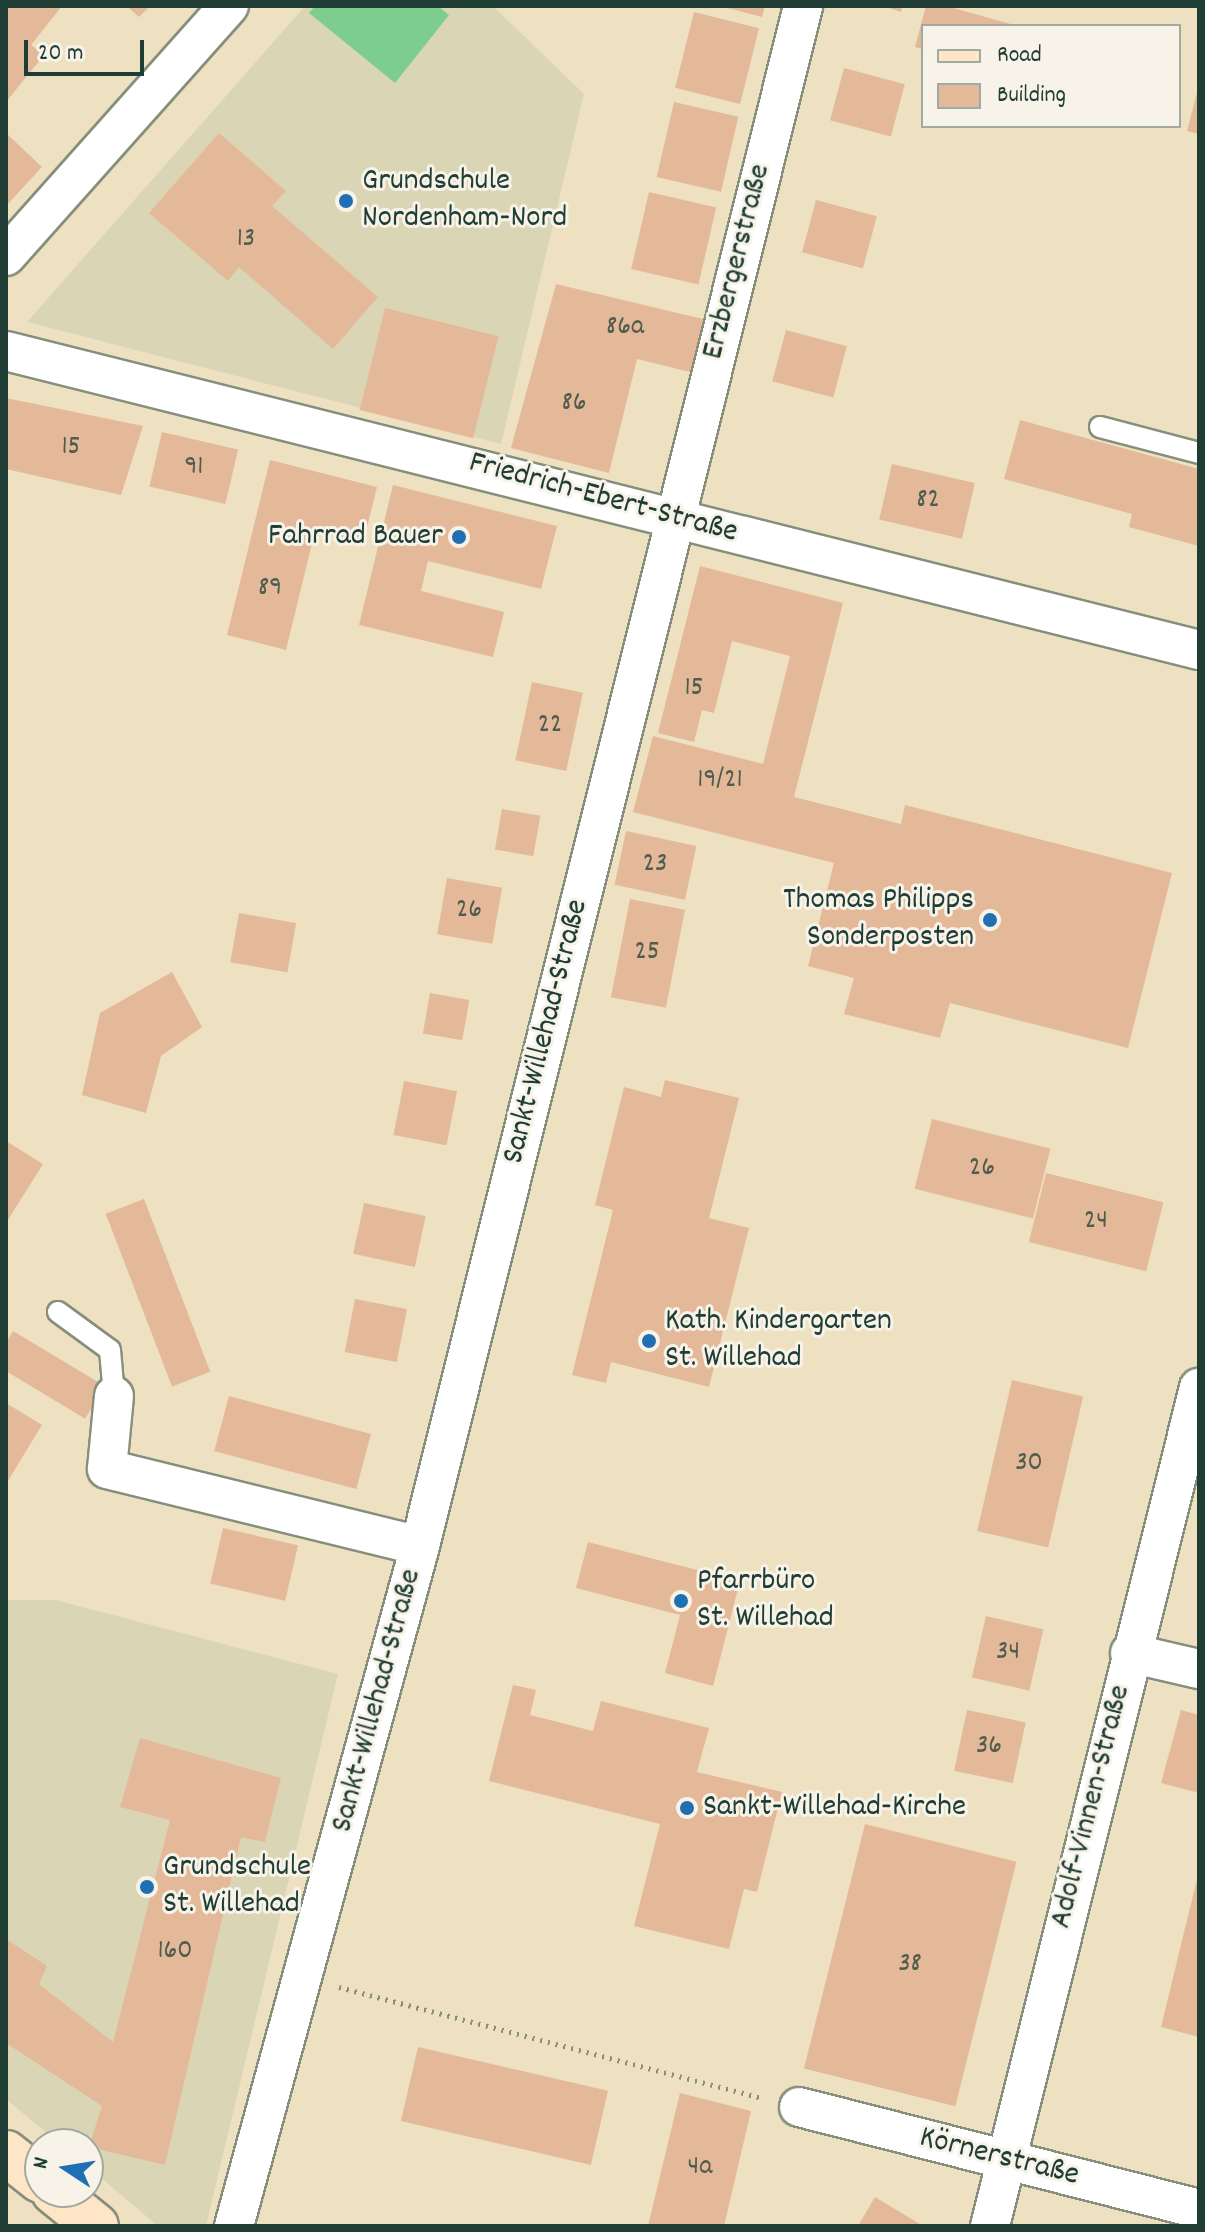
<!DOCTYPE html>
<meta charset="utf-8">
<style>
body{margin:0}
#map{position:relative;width:1205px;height:2232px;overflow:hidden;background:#ede1c2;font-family:Dekko,sans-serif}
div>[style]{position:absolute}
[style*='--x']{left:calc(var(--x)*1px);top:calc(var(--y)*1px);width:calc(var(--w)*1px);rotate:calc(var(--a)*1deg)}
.built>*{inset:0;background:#dad6b5}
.green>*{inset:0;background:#7dcd8e}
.building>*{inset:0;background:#e3b999;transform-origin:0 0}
.path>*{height:5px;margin-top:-2.5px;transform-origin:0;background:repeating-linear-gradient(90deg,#868f7b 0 2px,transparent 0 8px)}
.roads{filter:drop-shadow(2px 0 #868f7b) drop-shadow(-2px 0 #868f7b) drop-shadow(0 2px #868f7b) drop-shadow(0 -2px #868f7b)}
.lane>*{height:20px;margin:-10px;padding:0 10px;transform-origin:10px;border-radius:10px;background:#fff}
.street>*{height:38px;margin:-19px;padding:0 19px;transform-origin:19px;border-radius:19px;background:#fff}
.secondary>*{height:44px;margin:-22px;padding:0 22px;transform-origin:22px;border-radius:22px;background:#fde5c5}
.dots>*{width:22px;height:22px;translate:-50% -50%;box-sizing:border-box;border:4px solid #f7f3e8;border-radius:50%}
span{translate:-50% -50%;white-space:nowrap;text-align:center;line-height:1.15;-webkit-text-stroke:6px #f7f3e8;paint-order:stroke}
.number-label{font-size:28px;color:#505c4d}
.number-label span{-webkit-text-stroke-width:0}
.poi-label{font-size:32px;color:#1f3d34}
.left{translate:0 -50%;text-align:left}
.right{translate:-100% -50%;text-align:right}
.street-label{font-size:32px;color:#1f3d34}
.frame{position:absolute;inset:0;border:8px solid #1f3d34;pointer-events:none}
.legend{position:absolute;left:921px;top:24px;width:260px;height:104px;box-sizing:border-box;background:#f7f3e8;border:2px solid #a1aaa0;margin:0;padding:10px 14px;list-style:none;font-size:24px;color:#1f3d34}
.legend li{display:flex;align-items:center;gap:16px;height:40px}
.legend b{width:40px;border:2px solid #a1aaa0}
.north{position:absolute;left:24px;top:2128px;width:80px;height:80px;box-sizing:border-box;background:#f7f3e8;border:2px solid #a1aaa0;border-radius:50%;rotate:282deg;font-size:22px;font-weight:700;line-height:32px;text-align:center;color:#1f3d34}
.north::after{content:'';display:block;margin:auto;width:28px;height:36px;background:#1f6fb2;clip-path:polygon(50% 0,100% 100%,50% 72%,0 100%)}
.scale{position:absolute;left:24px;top:40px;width:120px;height:36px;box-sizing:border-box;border:4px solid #1f3d34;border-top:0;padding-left:10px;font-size:24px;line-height:28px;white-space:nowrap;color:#1f3d34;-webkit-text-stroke:6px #f7f3e8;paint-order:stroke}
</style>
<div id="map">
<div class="built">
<div style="clip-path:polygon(305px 6px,493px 6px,584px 94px,501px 444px,27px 322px)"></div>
<div style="clip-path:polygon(6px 1600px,56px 1600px,338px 1674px,206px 2226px,158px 2226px,88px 2167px,88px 2144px,60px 2144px,6px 2099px)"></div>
</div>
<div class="green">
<div style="clip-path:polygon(315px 6px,438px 6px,449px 15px,395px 83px,309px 13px)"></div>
</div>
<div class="building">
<div style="clip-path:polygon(6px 6px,62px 6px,31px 45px,44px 55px,6px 102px)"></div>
<div style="clip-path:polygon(127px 6px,150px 6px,139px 17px)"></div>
<div style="clip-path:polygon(720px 6px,765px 6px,762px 17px)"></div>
<div style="clip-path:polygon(883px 6px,902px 6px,901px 12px)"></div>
<div style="clip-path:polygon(926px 6px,946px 6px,1018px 26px,923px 26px,923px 49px,915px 47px)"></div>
<div style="left:694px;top:12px;width:67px;height:78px;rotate:14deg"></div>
<div style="left:844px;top:68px;width:63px;height:54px;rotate:15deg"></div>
<div style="clip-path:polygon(1198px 89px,1199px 89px,1199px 134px,1187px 131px)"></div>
<div style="left:674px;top:102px;width:66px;height:77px;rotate:13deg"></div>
<div style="clip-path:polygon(6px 133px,42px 167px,6px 206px)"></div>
<div style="clip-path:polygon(219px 133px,286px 191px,272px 206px,378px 297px,333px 349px,239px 267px,228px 281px,149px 213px)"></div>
<div style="left:649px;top:192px;width:69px;height:79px;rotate:13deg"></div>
<div style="left:816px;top:200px;width:63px;height:54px;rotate:15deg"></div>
<div style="clip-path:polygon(556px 284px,707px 320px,694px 373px,637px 359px,609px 473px,511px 448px)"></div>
<div style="left:385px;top:308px;width:117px;height:105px;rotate:14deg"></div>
<div style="left:786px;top:330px;width:63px;height:53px;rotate:15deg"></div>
<div style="clip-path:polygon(6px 398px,143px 426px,121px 495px,6px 469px)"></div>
<div style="clip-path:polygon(1020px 420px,1199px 469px,1199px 546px,1129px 527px,1132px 514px,1004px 479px)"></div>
<div style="left:162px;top:432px;width:78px;height:56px;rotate:13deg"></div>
<div style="clip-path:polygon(270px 460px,377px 487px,363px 543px,315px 531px,286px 650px,227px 635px)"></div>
<div style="left:892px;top:464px;width:85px;height:57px;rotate:13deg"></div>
<div style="clip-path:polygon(393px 485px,557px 526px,541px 589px,428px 561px,421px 591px,504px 612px,493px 657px,359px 625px)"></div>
<div style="clip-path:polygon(700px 566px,843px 603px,794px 797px,901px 824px,905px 805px,1172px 873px,1128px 1048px,950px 1003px,940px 1038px,844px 1014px,854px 978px,808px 966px,834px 863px,633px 812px,653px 736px,763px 764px,790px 656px,732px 641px,714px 713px,702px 710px,694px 742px,658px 733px)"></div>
<div style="left:532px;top:682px;width:52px;height:80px;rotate:12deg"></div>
<div style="left:502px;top:809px;width:39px;height:41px;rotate:10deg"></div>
<div style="left:626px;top:831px;width:72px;height:55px;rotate:12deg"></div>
<div style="left:447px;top:878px;width:56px;height:57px;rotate:10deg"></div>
<div style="left:630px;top:899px;width:56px;height:100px;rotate:11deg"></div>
<div style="left:239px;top:913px;width:58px;height:50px;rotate:10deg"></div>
<div style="clip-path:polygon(172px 972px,202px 1027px,161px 1056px,146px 1113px,82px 1095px,100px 1013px)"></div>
<div style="left:430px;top:993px;width:40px;height:41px;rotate:10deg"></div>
<div style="clip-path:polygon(665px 1080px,739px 1098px,709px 1218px,749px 1228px,709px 1387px,611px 1362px,606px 1383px,572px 1375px,613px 1210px,595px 1205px,624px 1087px,661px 1097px)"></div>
<div style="left:404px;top:1081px;width:54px;height:55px;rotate:11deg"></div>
<div style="left:932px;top:1119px;width:122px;height:72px;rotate:14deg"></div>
<div style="clip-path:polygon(6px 1141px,43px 1164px,6px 1223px)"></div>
<div style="left:1046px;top:1173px;width:121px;height:71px;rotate:14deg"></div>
<div style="left:144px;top:1199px;width:185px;height:41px;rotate:69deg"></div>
<div style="left:364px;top:1203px;width:63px;height:52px;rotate:12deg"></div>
<div style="left:355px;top:1299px;width:53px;height:54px;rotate:11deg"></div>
<div style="left:13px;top:1331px;width:107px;height:38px;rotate:31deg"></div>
<div style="left:1012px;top:1380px;width:73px;height:155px;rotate:13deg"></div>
<div style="left:229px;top:1396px;width:147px;height:57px;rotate:15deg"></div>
<div style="clip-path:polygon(6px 1403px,42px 1425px,6px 1484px)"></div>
<div style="left:223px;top:1528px;width:77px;height:57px;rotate:13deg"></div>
<div style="clip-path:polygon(588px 1542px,740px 1581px,713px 1686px,665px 1673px,680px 1615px,576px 1588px)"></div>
<div style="left:986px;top:1616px;width:59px;height:63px;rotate:13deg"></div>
<div style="clip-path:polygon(513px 1685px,536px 1690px,530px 1715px,593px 1731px,601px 1701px,709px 1728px,697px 1772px,782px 1792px,757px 1892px,744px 1889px,729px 1949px,634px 1926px,660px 1824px,489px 1781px)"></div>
<div style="left:967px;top:1710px;width:60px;height:62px;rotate:12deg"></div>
<div style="clip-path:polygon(1181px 1710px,1199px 1715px,1199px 1793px,1161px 1783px)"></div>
<div style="clip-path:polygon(140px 1738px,281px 1778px,265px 1842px,241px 1837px,165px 2165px,89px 2147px,102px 2106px,6px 2043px,6px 1939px,47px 1966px,39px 1984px,113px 2042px,170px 1820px,120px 1807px)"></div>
<div style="left:865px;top:1824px;width:156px;height:252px;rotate:14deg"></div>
<div style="clip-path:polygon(1198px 1875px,1199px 1875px,1199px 2037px,1161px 2027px)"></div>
<div style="left:418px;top:2047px;width:195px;height:76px;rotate:13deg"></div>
<div style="clip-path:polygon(680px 2093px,751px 2111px,724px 2226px,648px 2226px)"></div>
<div style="clip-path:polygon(875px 2197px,923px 2226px,858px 2226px)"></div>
</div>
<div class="path">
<div style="--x:339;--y:1987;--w:438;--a:14.7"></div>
</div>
<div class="roads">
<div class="lane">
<div style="--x:1100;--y:427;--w:102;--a:14.7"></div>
<div style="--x:58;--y:1312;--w:64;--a:36.2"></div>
<div style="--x:110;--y:1350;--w:46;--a:85"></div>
</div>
<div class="street">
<div style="--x:6;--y:256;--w:335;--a:-48.3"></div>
<div style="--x:6;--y:351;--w:1230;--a:14.07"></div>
<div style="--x:114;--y:1396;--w:73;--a:95.5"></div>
<div style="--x:107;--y:1469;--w:322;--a:13.8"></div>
<div style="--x:1130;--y:1653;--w:71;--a:13.1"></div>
<div style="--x:799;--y:2107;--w:413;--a:14.3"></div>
<div style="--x:234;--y:2226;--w:705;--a:-74.7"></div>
<div style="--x:420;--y:1546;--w:1587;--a:-76.03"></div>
<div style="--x:990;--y:2226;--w:864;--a:-76"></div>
</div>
<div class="secondary">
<div style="--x:6;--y:2153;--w:43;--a:38.5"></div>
<div style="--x:54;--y:2192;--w:54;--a:39"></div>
</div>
</div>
<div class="dots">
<div style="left:346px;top:201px;background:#1f6fb2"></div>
<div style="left:459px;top:537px;background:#1f6fb2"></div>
<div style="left:990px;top:920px;background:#1f6fb2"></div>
<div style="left:649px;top:1341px;background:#1f6fb2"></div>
<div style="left:681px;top:1601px;background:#1f6fb2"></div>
<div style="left:687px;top:1808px;background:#1f6fb2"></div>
<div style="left:147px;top:1887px;background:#1f6fb2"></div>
</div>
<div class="number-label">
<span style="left:246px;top:240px">13</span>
<span style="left:625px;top:328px">86a</span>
<span style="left:574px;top:404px">86</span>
<span style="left:71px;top:448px">15</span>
<span style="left:194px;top:468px">91</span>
<span style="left:928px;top:501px">82</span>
<span style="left:270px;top:589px">89</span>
<span style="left:694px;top:689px">15</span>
<span style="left:550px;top:726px">22</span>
<span style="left:720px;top:781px">19/21</span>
<span style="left:655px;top:865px">23</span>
<span style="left:469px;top:911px">26</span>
<span style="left:647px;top:953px">25</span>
<span style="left:982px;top:1169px">26</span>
<span style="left:1096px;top:1222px">24</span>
<span style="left:1029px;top:1464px">30</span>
<span style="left:1008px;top:1653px">34</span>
<span style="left:989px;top:1747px">36</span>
<span style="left:175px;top:1952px">160</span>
<span style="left:910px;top:1965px">38</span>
<span style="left:700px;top:2168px">4a</span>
</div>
<div class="poi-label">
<span class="left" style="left:362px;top:201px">Grundschule<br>Nordenham-Nord</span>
<span class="right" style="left:443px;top:537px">Fahrrad Bauer</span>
<span class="right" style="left:974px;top:920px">Thomas Philipps<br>Sonderposten</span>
<span class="left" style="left:665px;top:1341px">Kath. Kindergarten<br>St. Willehad</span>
<span class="left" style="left:697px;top:1601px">Pfarrbüro<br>St. Willehad</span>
<span class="left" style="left:703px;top:1808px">Sankt-Willehad-Kirche</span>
<span class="left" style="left:163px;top:1887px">Grundschule<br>St. Willehad</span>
</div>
<div class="street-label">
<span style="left:738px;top:262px;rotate:-76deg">Erzbergerstraße</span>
<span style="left:603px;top:499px;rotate:15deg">Friedrich-Ebert-Straße</span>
<span style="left:547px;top:1032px;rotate:-76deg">Sankt-Willehad-Straße</span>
<span style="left:378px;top:1701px;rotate:-75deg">Sankt-Willehad-Straße</span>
<span style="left:1092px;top:1807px;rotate:-76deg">Adolf-Vinnen-Straße</span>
<span style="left:999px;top:2158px;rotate:14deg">Körnerstraße</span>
</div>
<div class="frame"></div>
<ul class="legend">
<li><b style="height:10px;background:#fde5c5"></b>Road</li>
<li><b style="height:22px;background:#e3b999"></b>Building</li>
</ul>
<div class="north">N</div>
<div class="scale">20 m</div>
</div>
